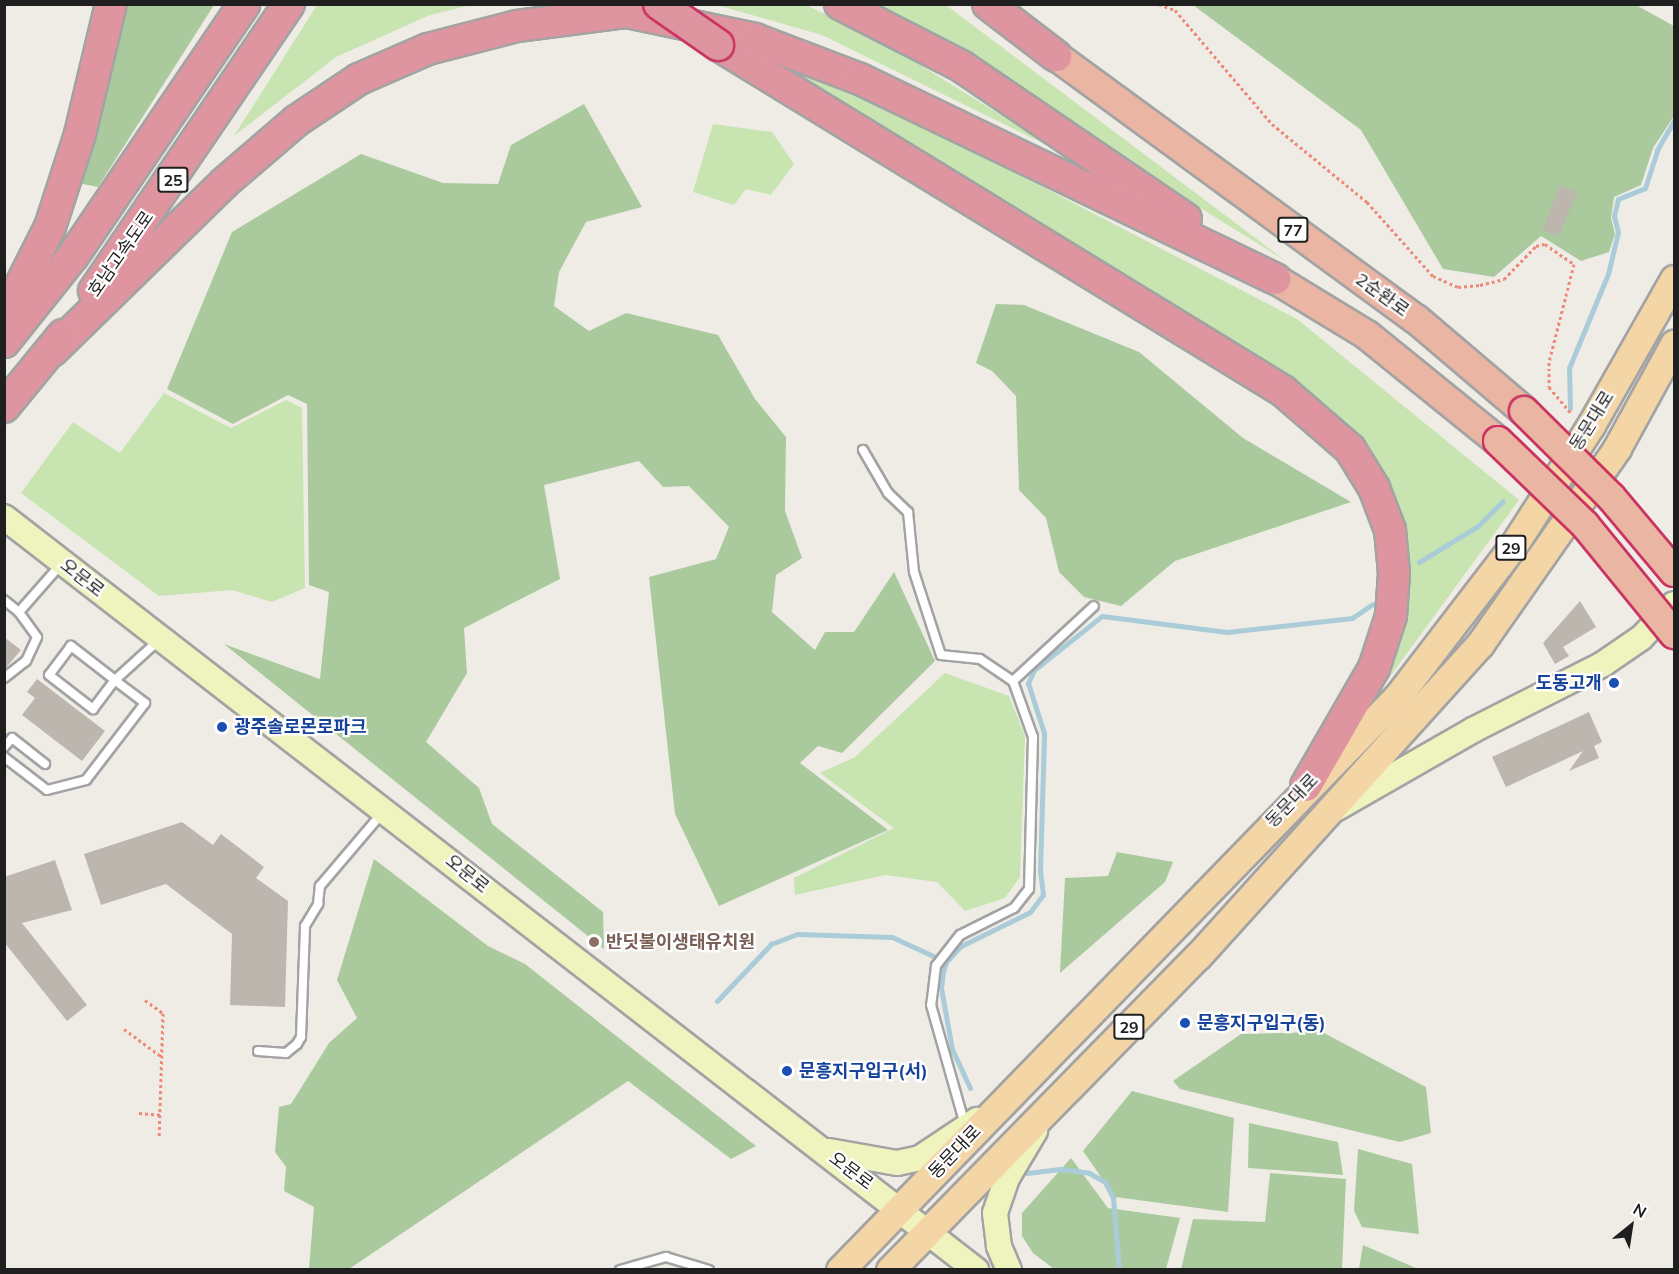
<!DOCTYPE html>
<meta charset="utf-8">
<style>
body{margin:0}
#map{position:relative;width:1679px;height:1274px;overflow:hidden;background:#efece6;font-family:Mulish,"Noto Sans KR",sans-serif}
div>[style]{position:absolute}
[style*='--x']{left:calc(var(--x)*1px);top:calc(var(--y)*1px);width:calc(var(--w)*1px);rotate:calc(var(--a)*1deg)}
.grass>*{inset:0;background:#c8e4b0}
.forest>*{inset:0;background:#aaca9e}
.stream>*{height:5px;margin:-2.5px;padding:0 2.5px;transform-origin:2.5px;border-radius:2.5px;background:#aaccd8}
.building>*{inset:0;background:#bcb6af;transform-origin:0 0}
.path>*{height:3px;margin-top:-1.5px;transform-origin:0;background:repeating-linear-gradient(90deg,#ed8978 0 3px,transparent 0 6px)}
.roads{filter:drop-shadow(2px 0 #a3a3a3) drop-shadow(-2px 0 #a3a3a3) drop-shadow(0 2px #a3a3a3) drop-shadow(0 -2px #a3a3a3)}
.service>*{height:8px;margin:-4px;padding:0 4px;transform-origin:4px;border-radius:4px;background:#fff}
.secondary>*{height:24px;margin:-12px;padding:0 12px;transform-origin:12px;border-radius:12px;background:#eff4bf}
.primary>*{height:27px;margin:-13.5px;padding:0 13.5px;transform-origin:13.5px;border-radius:13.5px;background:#f4d5a6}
.trunk>*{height:28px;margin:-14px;padding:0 14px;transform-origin:14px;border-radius:14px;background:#eab5a3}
.motorway>*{height:30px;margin:-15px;padding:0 15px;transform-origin:15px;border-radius:15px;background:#df95a0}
.bridges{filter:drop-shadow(2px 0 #cb3462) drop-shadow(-2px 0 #cb3462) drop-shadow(0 2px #cb3462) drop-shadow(0 -2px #cb3462)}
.trunk-bridge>*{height:28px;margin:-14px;padding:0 14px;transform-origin:14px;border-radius:14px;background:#eab5a3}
.motorway-bridge>*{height:30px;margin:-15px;padding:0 15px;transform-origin:15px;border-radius:15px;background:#df95a0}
.dots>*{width:16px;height:16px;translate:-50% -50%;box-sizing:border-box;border:3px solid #fff;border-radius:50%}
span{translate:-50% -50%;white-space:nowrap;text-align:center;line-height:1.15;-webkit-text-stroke:4.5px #fff;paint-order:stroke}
.shield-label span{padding:2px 4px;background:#fff;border:2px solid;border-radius:4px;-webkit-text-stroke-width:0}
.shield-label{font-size:16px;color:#1f1f1f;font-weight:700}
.street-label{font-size:18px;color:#1f1f1f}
.transit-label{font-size:18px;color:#164399;font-weight:700}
.right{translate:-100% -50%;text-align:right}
.left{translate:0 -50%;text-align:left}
.education-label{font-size:18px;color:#785e54;font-weight:700}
.frame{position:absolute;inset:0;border:6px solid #1f1f1f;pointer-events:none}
.north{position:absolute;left:1601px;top:1196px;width:60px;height:60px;-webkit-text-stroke:4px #fff;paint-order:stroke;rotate:30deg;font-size:16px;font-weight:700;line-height:24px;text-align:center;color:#1f1f1f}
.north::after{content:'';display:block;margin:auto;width:21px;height:27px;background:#1f1f1f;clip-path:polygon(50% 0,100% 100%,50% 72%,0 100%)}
</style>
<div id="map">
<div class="grass">
<div style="clip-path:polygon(317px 5px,471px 5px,430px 15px,336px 57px,234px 136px)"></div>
<div style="clip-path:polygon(717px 5px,806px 5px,886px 44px,1061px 152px,822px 35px)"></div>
<div style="clip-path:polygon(856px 5px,946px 5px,1286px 261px,923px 37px)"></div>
<div style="clip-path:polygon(744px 49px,821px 72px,1297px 319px,1519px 500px,1386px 682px,1408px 617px,1401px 530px,1355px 450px)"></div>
<div style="clip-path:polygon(713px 124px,772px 132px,794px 164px,771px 195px,746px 189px,734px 205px,693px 192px)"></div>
<div style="clip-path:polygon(164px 393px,231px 428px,286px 400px,302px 408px,305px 588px,272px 602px,232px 590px,159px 596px,21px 493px,73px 422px,120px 453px)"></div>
<div style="clip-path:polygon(945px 673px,1009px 696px,1025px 736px,1020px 877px,1005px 898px,965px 911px,937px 882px,885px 875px,795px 895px,794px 878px,894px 828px,820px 773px,855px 757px)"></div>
</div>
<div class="forest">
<div style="clip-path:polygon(116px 5px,214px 5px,98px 187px,78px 183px)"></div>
<div style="clip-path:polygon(1193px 5px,1636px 5px,1674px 26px,1674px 116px,1653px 148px,1641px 185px,1614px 197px,1611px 218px,1615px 234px,1609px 252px,1581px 261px,1541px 236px,1494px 277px,1443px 269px,1361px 130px)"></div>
<div style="clip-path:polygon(584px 104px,642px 207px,586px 222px,559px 272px,554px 306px,589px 331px,626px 313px,718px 335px,755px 399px,786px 437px,785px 511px,802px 558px,776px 575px,772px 612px,815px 650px,825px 632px,854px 632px,894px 572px,935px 661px,842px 753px,818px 746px,800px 763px,888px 830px,719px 906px,675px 814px,649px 577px,716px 559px,729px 527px,689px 486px,663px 487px,639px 461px,544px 485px,560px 579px,464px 628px,467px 673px,426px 742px,479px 788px,492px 824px,603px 912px,604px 949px,224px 644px,320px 679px,329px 592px,309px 585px,307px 404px,288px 395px,233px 424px,167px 389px,232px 232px,361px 154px,443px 183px,498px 184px,511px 145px)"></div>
<div style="clip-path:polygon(996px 304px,1024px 305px,1139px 352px,1243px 438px,1351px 502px,1175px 561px,1121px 606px,1084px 597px,1059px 572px,1046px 518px,1019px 490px,1016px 396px,992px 371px,976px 363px)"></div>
<div style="clip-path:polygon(1117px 852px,1173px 862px,1165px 882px,1060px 973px,1065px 878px,1108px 876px)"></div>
<div style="clip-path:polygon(374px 859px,488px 946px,525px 964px,756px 1146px,731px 1159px,628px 1081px,349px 1269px,309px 1269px,314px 1207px,284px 1191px,286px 1167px,275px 1152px,279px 1107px,291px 1104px,329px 1043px,357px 1018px,337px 980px)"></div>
<div style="clip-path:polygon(1322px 1032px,1426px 1087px,1431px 1133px,1400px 1142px,1180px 1089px,1173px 1081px,1241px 1034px)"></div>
<div style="clip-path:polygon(1132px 1091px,1234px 1118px,1228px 1212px,1115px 1197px,1083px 1151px)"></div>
<div style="clip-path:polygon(1249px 1123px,1338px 1142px,1343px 1175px,1248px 1168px)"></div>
<div style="clip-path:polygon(1358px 1149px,1412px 1164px,1419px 1234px,1362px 1227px,1354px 1211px)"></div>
<div style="clip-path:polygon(1071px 1158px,1108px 1208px,1180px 1218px,1166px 1269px,1054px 1269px,1033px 1253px,1022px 1236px,1022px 1213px)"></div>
<div style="clip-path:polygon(1270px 1173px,1346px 1179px,1342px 1269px,1181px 1269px,1193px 1219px,1265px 1222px)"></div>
<div style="clip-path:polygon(1363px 1245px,1418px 1269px,1359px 1269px)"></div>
</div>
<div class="stream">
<div style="--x:1570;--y:408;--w:40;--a:-91.4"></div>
<div style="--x:1569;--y:368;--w:102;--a:-67.5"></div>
<div style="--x:1608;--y:274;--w:43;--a:-76.6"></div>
<div style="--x:1618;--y:232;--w:16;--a:-104"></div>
<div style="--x:1614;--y:216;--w:17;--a:-77"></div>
<div style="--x:1618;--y:199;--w:29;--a:-22"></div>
<div style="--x:1645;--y:188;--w:40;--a:-72"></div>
<div style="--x:1657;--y:150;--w:34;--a:-60"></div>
<div style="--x:1419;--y:562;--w:69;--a:-31.4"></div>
<div style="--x:1478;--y:526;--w:35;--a:-45"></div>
<div style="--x:717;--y:1001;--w:79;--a:-46.5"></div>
<div style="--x:771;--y:944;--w:28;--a:-21"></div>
<div style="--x:797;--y:934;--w:95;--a:1.8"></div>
<div style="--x:892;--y:937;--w:55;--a:24.7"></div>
<div style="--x:970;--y:1088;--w:43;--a:-114.8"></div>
<div style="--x:952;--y:1049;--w:62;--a:-100.2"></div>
<div style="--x:941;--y:988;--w:16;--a:-83"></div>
<div style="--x:943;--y:972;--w:10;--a:-73"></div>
<div style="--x:946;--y:962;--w:22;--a:-47"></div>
<div style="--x:961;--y:946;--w:77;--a:-26.2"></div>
<div style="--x:1030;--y:912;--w:21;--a:-53"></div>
<div style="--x:1043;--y:895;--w:24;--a:-97"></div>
<div style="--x:1040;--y:871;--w:138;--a:-88.3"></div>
<div style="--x:1044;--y:733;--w:52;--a:-107.7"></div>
<div style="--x:1028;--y:683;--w:14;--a:-65"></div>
<div style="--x:1034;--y:670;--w:87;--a:-38.5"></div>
<div style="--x:1102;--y:616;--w:126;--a:7.3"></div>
<div style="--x:1227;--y:632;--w:126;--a:-6.4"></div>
<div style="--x:1352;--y:618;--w:25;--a:-34"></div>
<div style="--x:1027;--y:1173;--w:35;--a:-7"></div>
<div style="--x:1062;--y:1169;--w:27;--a:8"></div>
<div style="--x:1089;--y:1173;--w:18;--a:29"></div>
<div style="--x:1105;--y:1182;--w:18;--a:63"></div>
<div style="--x:1113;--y:1198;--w:72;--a:85.2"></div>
</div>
<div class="building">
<div style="left:1560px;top:186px;width:18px;height:47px;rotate:22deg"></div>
<div style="clip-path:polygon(1580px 601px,1596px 627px,1563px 647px,1569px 656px,1555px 664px,1543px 643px)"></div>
<div style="clip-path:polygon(4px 637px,21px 650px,4px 670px)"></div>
<div style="clip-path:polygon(37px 679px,105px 731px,82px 761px,22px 715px,35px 698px,27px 692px)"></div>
<div style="clip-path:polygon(1589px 712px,1602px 742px,1594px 746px,1599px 758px,1569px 771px,1583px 751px,1506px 787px,1492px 757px)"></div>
<div style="clip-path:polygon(182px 822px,213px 845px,221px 834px,264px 867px,256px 878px,288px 901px,285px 1007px,230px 1005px,232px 934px,166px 884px,101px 905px,84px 854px)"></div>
<div style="clip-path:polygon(55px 860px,72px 910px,22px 923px,87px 1005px,67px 1021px,4px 942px,4px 877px)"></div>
</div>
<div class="path">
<div style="--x:1159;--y:4;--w:17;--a:21"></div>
<div style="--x:1175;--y:10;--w:150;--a:49.6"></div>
<div style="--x:1272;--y:124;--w:123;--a:39.4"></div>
<div style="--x:1367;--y:202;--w:99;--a:48.3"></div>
<div style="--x:1433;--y:276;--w:27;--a:24"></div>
<div style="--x:1458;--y:287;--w:22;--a:-5"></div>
<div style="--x:1480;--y:285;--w:25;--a:-14"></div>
<div style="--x:1504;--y:279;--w:46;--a:-45.9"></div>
<div style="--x:1536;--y:246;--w:9;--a:-13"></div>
<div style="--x:1545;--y:244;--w:35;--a:35"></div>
<div style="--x:1574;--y:264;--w:101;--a:104.3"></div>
<div style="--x:1549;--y:362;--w:25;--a:90"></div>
<div style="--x:1549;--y:387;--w:35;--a:50"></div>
<div style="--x:145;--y:1000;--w:22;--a:36"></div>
<div style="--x:163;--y:1013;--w:125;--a:91.8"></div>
<div style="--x:124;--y:1029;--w:47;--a:36.4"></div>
<div style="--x:139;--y:1113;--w:21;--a:5"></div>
</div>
<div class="roads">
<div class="service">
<div style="--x:863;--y:450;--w:50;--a:59.8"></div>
<div style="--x:888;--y:493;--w:28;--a:44"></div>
<div style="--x:908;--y:512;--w:60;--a:84.3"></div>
<div style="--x:914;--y:572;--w:87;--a:72"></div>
<div style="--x:941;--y:655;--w:39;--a:6"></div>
<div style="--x:980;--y:659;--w:40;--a:34"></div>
<div style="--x:1013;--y:681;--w:59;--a:70.3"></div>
<div style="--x:1033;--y:737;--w:152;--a:91.5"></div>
<div style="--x:1029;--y:889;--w:24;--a:128"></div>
<div style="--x:1014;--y:908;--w:60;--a:153.4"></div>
<div style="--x:960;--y:935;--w:39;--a:128"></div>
<div style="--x:936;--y:966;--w:39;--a:97"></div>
<div style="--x:931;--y:1005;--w:125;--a:74.2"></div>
<div style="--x:4;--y:600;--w:19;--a:39"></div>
<div style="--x:4;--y:678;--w:28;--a:-38"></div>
<div style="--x:26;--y:661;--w:26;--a:-65"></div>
<div style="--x:37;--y:637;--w:31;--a:-126"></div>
<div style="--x:19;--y:612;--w:65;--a:-48.7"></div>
<div style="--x:1013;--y:681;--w:110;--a:-42.8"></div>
<div style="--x:4;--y:747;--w:12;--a:-48"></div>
<div style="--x:12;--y:738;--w:42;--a:38.2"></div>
<div style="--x:4;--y:757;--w:54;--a:37.5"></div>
<div style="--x:47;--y:790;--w:40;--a:-14.4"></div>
<div style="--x:86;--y:780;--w:97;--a:-52.5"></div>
<div style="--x:145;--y:703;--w:38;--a:-143"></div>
<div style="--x:115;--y:680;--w:56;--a:-142.3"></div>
<div style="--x:71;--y:646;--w:36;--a:127"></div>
<div style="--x:49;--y:675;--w:56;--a:37.7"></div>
<div style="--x:93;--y:709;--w:36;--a:-53"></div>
<div style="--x:115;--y:680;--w:61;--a:-42.3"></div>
<div style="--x:258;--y:1051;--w:28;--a:4"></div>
<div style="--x:286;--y:1053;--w:14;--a:-39"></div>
<div style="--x:297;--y:1044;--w:8;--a:-60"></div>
<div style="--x:301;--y:1037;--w:111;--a:-87.9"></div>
<div style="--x:305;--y:926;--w:26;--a:-59"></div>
<div style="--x:318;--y:904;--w:18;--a:-84"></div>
<div style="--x:320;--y:886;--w:97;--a:-49.6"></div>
<div style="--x:620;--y:1270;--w:48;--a:-15.8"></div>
<div style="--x:666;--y:1257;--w:45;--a:16.8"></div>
</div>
<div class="secondary">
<div style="--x:4;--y:517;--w:1230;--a:37.76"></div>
<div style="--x:1337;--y:808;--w:157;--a:-29.8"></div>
<div style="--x:1473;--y:730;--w:146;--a:-26.9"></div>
<div style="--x:1603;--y:664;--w:46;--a:-34.4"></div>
<div style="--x:1641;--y:638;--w:47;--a:-45.9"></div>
<div style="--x:829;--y:1151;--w:69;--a:10"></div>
<div style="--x:897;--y:1163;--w:24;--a:-12"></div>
<div style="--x:920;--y:1158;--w:69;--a:-33.7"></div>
<div style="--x:1009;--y:1270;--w:26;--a:-113"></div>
<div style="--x:999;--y:1246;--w:33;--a:-97"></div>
<div style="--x:995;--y:1213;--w:37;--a:-71"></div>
<div style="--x:1007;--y:1178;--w:55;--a:-59.2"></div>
</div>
<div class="primary">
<div style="--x:840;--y:1270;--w:801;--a:-45.81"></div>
<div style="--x:1398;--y:696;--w:189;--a:-52.5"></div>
<div style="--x:1513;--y:546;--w:144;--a:-57.2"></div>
<div style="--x:1591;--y:425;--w:168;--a:-60.4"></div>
<div style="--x:890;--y:1270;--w:440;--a:-45.6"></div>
<div style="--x:1198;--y:956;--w:421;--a:-47.9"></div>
<div style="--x:1480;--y:644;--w:239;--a:-55"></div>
<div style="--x:1617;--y:448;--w:119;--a:-61.3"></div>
</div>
<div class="trunk">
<div style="--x:1056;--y:56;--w:446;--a:36.2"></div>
<div style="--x:1416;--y:319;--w:142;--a:40.4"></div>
<div style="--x:1275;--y:279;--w:108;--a:31.3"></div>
<div style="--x:1367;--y:335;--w:169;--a:39"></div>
</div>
<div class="motorway">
<div style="--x:840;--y:4;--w:136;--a:27.1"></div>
<div style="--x:961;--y:66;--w:272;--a:34.2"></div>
<div style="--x:988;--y:4;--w:86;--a:37.4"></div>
<div style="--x:718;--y:45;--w:663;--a:31.48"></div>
<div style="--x:1283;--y:391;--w:89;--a:40.9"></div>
<div style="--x:1350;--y:449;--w:46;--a:58.4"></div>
<div style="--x:1374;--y:488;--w:45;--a:69.1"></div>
<div style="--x:1390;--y:530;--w:43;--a:84.7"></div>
<div style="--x:1394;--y:573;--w:43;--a:94"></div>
<div style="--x:1391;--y:616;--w:55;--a:108.1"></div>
<div style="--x:1374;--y:668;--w:136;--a:120"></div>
<div style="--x:94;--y:291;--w:347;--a:-55.8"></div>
<div style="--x:4;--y:318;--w:102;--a:-63.2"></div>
<div style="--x:50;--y:227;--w:98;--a:-72.1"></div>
<div style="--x:80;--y:134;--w:134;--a:-76.6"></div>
<div style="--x:4;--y:342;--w:110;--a:-51.3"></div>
<div style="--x:73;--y:256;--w:305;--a:-55.8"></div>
<div style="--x:52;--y:351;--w:240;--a:-44.3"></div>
<div style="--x:224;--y:183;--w:95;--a:-40.7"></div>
<div style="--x:296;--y:121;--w:76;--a:-33.7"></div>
<div style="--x:359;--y:79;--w:75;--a:-23.5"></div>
<div style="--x:428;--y:49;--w:92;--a:-14.5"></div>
<div style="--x:517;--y:26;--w:111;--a:-7.3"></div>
<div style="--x:627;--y:12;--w:131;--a:11.9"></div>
<div style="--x:755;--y:39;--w:112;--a:20.9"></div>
<div style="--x:860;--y:79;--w:461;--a:25.7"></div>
<div style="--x:4;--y:407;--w:93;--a:-50.7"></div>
</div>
</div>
<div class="bridges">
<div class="trunk-bridge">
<div style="--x:1524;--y:411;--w:122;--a:44.7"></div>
<div style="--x:1611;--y:497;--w:98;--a:50"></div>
<div style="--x:1498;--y:441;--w:121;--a:44"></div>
<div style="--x:1585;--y:525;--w:141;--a:50.8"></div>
</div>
<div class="motorway-bridge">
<div style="--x:659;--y:4;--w:72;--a:34.8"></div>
</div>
</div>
<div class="dots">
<div style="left:1614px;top:683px;background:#1a4fb4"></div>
<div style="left:222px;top:727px;background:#1a4fb4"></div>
<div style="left:594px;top:942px;background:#8d6e63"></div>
<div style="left:1185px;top:1023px;background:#1a4fb4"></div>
<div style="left:787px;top:1071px;background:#1a4fb4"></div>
</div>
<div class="shield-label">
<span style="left:173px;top:180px">25</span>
<span style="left:1293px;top:230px">77</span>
<span style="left:1511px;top:548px">29</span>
<span style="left:1129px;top:1027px">29</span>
</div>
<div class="street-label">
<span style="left:121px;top:254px;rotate:-55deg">호남고속도로</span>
<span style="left:1382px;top:295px;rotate:36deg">2순환로</span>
<span style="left:1592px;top:421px;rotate:-58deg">동문대로</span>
<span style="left:82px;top:578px;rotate:38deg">오문로</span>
<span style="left:1292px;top:801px;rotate:-46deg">동문대로</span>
<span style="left:467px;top:874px;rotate:39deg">오문로</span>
<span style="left:955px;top:1152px;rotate:-46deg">동문대로</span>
<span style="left:851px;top:1171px;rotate:37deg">오문로</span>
</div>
<div class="transit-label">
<span class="right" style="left:1602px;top:683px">도동고개</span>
<span class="left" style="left:234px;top:727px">광주솔로몬로파크</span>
<span class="left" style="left:1197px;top:1023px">문흥지구입구(동)</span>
<span class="left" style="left:799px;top:1071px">문흥지구입구(서)</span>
</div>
<div class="education-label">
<span class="left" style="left:606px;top:942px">반딧불이생태유치원</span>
</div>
<div class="frame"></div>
<div class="north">N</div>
</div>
